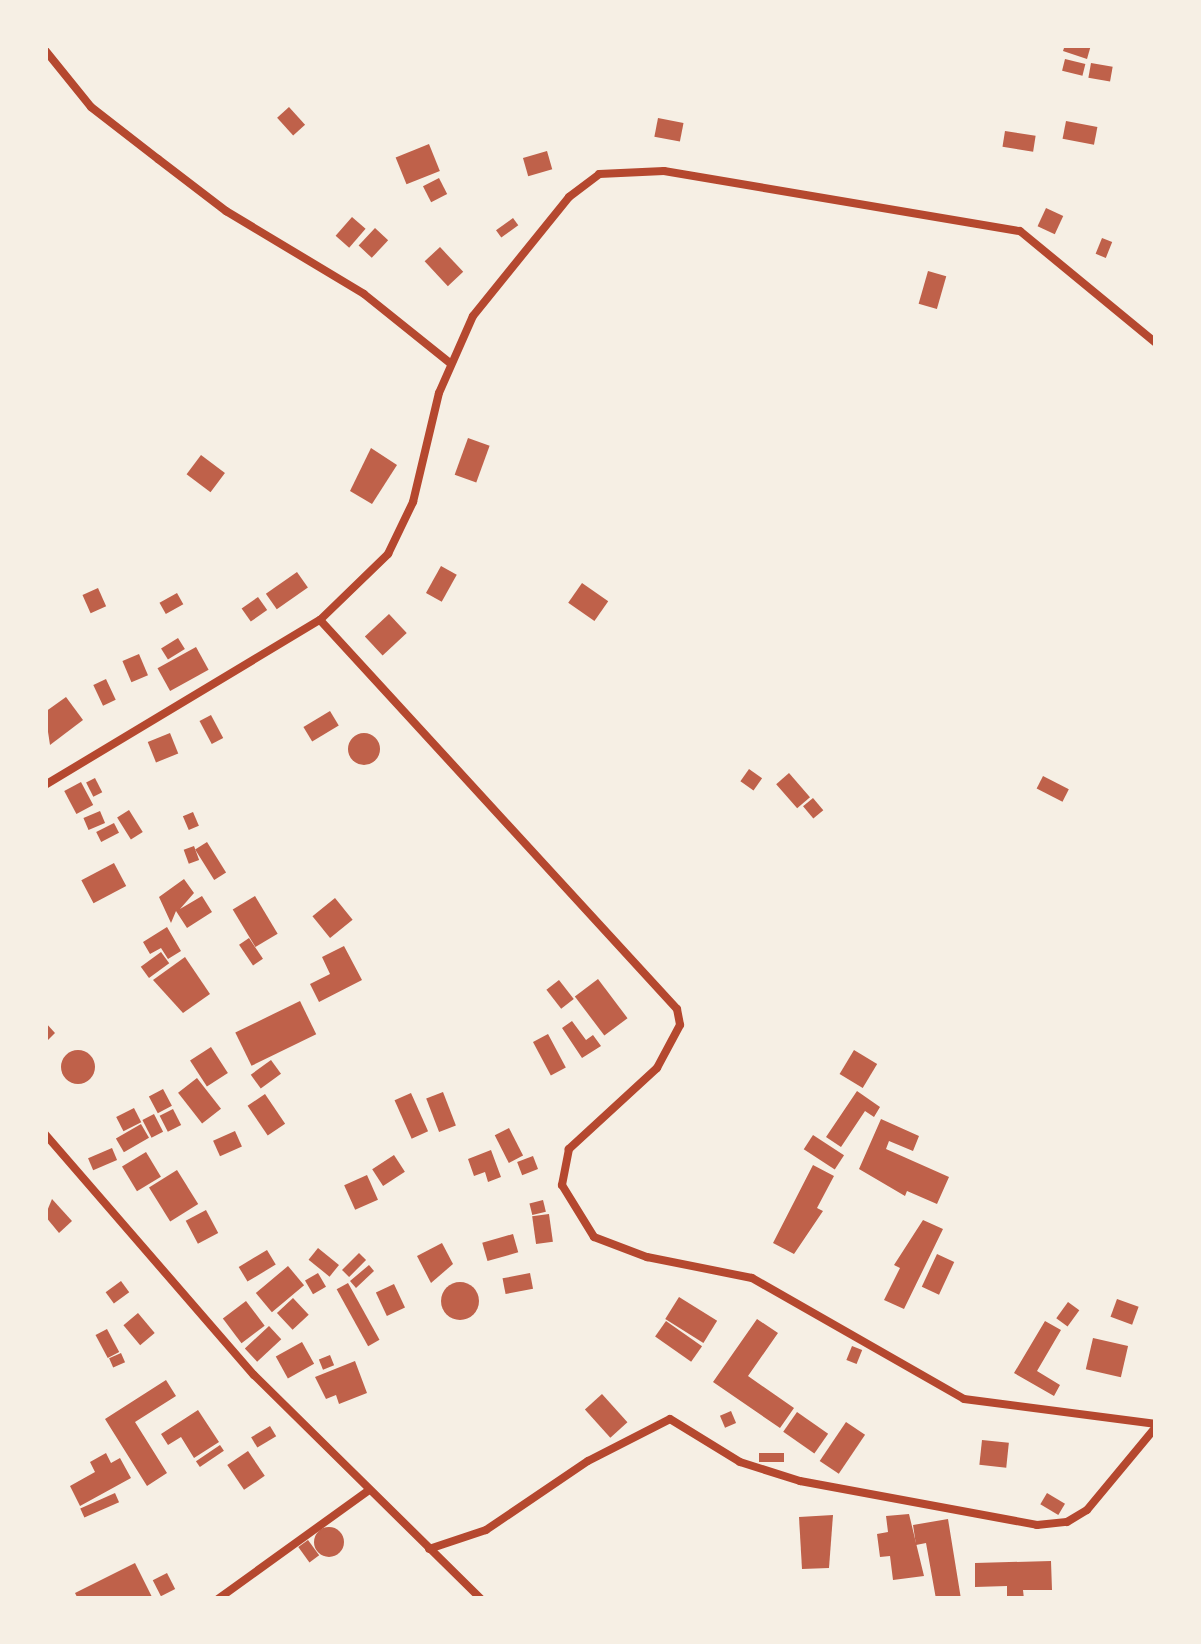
<!DOCTYPE html>
<style>
body{margin:0}
#map{position:relative;width:1201px;height:1644px;overflow:hidden;background:#f6efe4;font-family:Helvetica,sans-serif}
div>[style]{position:absolute}
[style*='--x']{left:calc(var(--x)*1px);top:calc(var(--y)*1px);width:calc(var(--w)*1px);rotate:calc(var(--a)*1deg)}
.building>*{inset:0;background:#bf614a;transform-origin:0 0}
.round{border-radius:50%}
.minor>*{height:8px;margin:-4px;padding:0 4px;transform-origin:4px;border-radius:4px;background:#b5482f}
span{translate:-50% -50%;white-space:nowrap;text-align:center;line-height:1.15;-webkit-text-stroke:10px #f6efe4;paint-order:stroke}
.frame{position:absolute;inset:0;border:48px solid #f6efe4;pointer-events:none}
</style>
<div id="map">
<div class="building">
<div style="clip-path:polygon(1065px 45px,1091px 45px,1087px 59px,1063px 51px)"></div>
<div style="left:1065px;top:59px;width:21px;height:12px;rotate:14deg"></div>
<div style="left:1091px;top:63px;width:22px;height:15px;rotate:10deg"></div>
<div style="left:289px;top:107px;width:24px;height:16px;rotate:48deg"></div>
<div style="left:658px;top:118px;width:26px;height:19px;rotate:11deg"></div>
<div style="left:1066px;top:121px;width:32px;height:18px;rotate:11deg"></div>
<div style="left:1005px;top:131px;width:31px;height:16px;rotate:9deg"></div>
<div style="left:429px;top:144px;width:29px;height:36px;rotate:68deg"></div>
<div style="left:547px;top:151px;width:19px;height:25px;rotate:74deg"></div>
<div style="left:439px;top:178px;width:18px;height:18px;rotate:63deg"></div>
<div style="left:1046px;top:208px;width:19px;height:20px;rotate:25deg"></div>
<div style="left:352px;top:217px;width:18px;height:25px;rotate:41deg"></div>
<div style="left:513px;top:218px;width:9px;height:21px;rotate:54deg"></div>
<div style="left:375px;top:228px;width:18px;height:24px;rotate:43deg"></div>
<div style="left:1102px;top:238px;width:11px;height:17px;rotate:22deg"></div>
<div style="left:440px;top:247px;width:34px;height:21px;rotate:47deg"></div>
<div style="left:928px;top:271px;width:19px;height:34px;rotate:16deg"></div>
<div style="left:468px;top:438px;width:23px;height:39px;rotate:20deg"></div>
<div style="clip-path:polygon(371px 448px,397px 465px,372px 504px,350px 491px)"></div>
<div style="left:201px;top:455px;width:30px;height:24px;rotate:37deg"></div>
<div style="left:441px;top:566px;width:18px;height:31px;rotate:29deg"></div>
<div style="left:297px;top:572px;width:19px;height:38px;rotate:55deg"></div>
<div style="left:582px;top:583px;width:32px;height:24px;rotate:35deg"></div>
<div style="left:98px;top:588px;width:20px;height:17px;rotate:66deg"></div>
<div style="left:177px;top:593px;width:13px;height:20px;rotate:61deg"></div>
<div style="left:258px;top:597px;width:16px;height:20px;rotate:55deg"></div>
<div style="left:389px;top:614px;width:26px;height:33px;rotate:47deg"></div>
<div style="left:178px;top:638px;width:13px;height:20px;rotate:58deg"></div>
<div style="left:196px;top:647px;width:26px;height:44px;rotate:61deg"></div>
<div style="left:139px;top:654px;width:23px;height:18px;rotate:67deg"></div>
<div style="left:106px;top:679px;width:23px;height:14px;rotate:65deg"></div>
<div style="clip-path:polygon(66px 697px,83px 720px,50px 745px,45px 712px)"></div>
<div style="left:330px;top:711px;width:17px;height:31px;rotate:59deg"></div>
<div style="left:211px;top:715px;width:26px;height:13px;rotate:62deg"></div>
<div style="left:170px;top:733px;width:22px;height:24px;rotate:68deg"></div>
<div class="round" style="left:348px;top:733px;width:32px;height:32px"></div>
<div style="left:749px;top:769px;width:16px;height:15px;rotate:35deg"></div>
<div style="left:789px;top:773px;width:32px;height:17px;rotate:49deg"></div>
<div style="left:1043px;top:776px;width:29px;height:14px;rotate:27deg"></div>
<div style="left:95px;top:778px;width:16px;height:10px;rotate:63deg"></div>
<div style="left:81px;top:782px;width:26px;height:19px;rotate:62deg"></div>
<div style="left:813px;top:798px;width:16px;height:13px;rotate:50deg"></div>
<div style="left:129px;top:810px;width:26px;height:14px;rotate:58deg"></div>
<div style="left:100px;top:811px;width:13px;height:18px;rotate:67deg"></div>
<div style="left:193px;top:812px;width:15px;height:11px;rotate:67deg"></div>
<div style="left:114px;top:823px;width:11px;height:20px;rotate:63deg"></div>
<div style="left:207px;top:842px;width:36px;height:14px;rotate:58deg"></div>
<div style="left:194px;top:846px;width:15px;height:11px;rotate:70deg"></div>
<div style="left:114px;top:863px;width:26px;height:37px;rotate:62deg"></div>
<div style="clip-path:polygon(184px 879px,194px 893px,180px 909px,202px 896px,212px 912px,187px 928px,176px 911px,171px 923px,159px 897px)"></div>
<div style="left:255px;top:896px;width:44px;height:26px;rotate:59deg"></div>
<div style="left:335px;top:898px;width:28px;height:29px;rotate:51deg"></div>
<div style="clip-path:polygon(167px 927px,181px 951px,168px 959px,161px 948px,150px 954px,143px 942px)"></div>
<div style="left:249px;top:938px;width:25px;height:12px;rotate:56deg"></div>
<div style="clip-path:polygon(344px 946px,362px 980px,319px 1002px,310px 984px,330px 974px,322px 957px)"></div>
<div style="left:161px;top:952px;width:14px;height:25px;rotate:54deg"></div>
<div style="clip-path:polygon(185px 957px,210px 994px,183px 1013px,153px 980px)"></div>
<div style="left:598px;top:979px;width:49px;height:29px;rotate:53deg"></div>
<div style="left:559px;top:980px;width:24px;height:16px;rotate:52deg"></div>
<div style="left:300px;top:1001px;width:37px;height:72px;rotate:64deg"></div>
<div style="clip-path:polygon(572px 1021px,586px 1040px,593px 1035px,601px 1046px,582px 1058px,562px 1028px)"></div>
<div style="clip-path:polygon(45px 1022px,55px 1033px,45px 1043px)"></div>
<div style="left:548px;top:1034px;width:38px;height:17px;rotate:62deg"></div>
<div style="left:211px;top:1047px;width:31px;height:25px;rotate:57deg"></div>
<div style="left:854px;top:1050px;width:27px;height:28px;rotate:31deg"></div>
<div class="round" style="left:61px;top:1050px;width:34px;height:34px"></div>
<div style="left:271px;top:1060px;width:17px;height:25px;rotate:54deg"></div>
<div style="left:197px;top:1078px;width:39px;height:24px;rotate:52deg"></div>
<div style="left:163px;top:1089px;width:19px;height:16px;rotate:62deg"></div>
<div style="clip-path:polygon(857px 1091px,880px 1107px,874px 1117px,865px 1111px,841px 1147px,826px 1137px)"></div>
<div style="left:443px;top:1092px;width:36px;height:18px;rotate:69deg"></div>
<div style="left:411px;top:1093px;width:42px;height:18px;rotate:66deg"></div>
<div style="left:265px;top:1094px;width:36px;height:21px;rotate:56deg"></div>
<div style="left:134px;top:1108px;width:16px;height:20px;rotate:63deg"></div>
<div style="left:173px;top:1109px;width:18px;height:15px;rotate:63deg"></div>
<div style="left:154px;top:1114px;width:20px;height:13px;rotate:63deg"></div>
<div style="clip-path:polygon(881px 1119px,919px 1136px,913px 1151px,889px 1141px,886px 1149px,949px 1177px,937px 1204px,907px 1191px,905px 1196px,859px 1169px)"></div>
<div style="left:141px;top:1124px;width:16px;height:29px;rotate:60deg"></div>
<div style="left:509px;top:1128px;width:31px;height:16px;rotate:63deg"></div>
<div style="left:235px;top:1131px;width:17px;height:24px;rotate:66deg"></div>
<div style="left:813px;top:1135px;width:37px;height:17px;rotate:33deg"></div>
<div style="left:112px;top:1148px;width:13px;height:26px;rotate:67deg"></div>
<div style="clip-path:polygon(491px 1150px,501px 1177px,488px 1182px,485px 1172px,474px 1176px,468px 1159px)"></div>
<div style="left:146px;top:1152px;width:29px;height:28px;rotate:59deg"></div>
<div style="left:394px;top:1155px;width:20px;height:26px;rotate:57deg"></div>
<div style="left:533px;top:1156px;width:14px;height:17px;rotate:69deg"></div>
<div style="clip-path:polygon(813px 1165px,834px 1176px,817px 1208px,823px 1211px,794px 1254px,773px 1243px)"></div>
<div style="left:177px;top:1170px;width:40px;height:33px;rotate:58deg"></div>
<div style="left:367px;top:1175px;width:27px;height:25px;rotate:66deg"></div>
<div style="clip-path:polygon(52px 1199px,72px 1221px,59px 1233px,45px 1216px)"></div>
<div style="left:543px;top:1200px;width:12px;height:14px;rotate:76deg"></div>
<div style="left:206px;top:1210px;width:26px;height:23px;rotate:62deg"></div>
<div style="left:549px;top:1214px;width:28px;height:17px;rotate:82deg"></div>
<div style="clip-path:polygon(923px 1220px,943px 1229px,904px 1309px,884px 1300px,900px 1268px,894px 1265px)"></div>
<div style="left:513px;top:1234px;width:19px;height:32px;rotate:74deg"></div>
<div style="clip-path:polygon(442px 1243px,453px 1264px,431px 1283px,417px 1256px)"></div>
<div style="left:318px;top:1248px;width:27px;height:15px;rotate:39deg"></div>
<div style="left:267px;top:1250px;width:17px;height:33px;rotate:59deg"></div>
<div style="left:359px;top:1253px;width:10px;height:24px;rotate:45deg"></div>
<div style="left:937px;top:1254px;width:19px;height:36px;rotate:25deg"></div>
<div style="clip-path:polygon(369px 1265px,374px 1271px,356px 1288px,350px 1281px)"></div>
<div style="left:288px;top:1266px;width:25px;height:42px;rotate:50deg"></div>
<div style="left:318px;top:1273px;width:16px;height:15px;rotate:60deg"></div>
<div style="left:530px;top:1273px;width:16px;height:28px;rotate:79deg"></div>
<div style="left:121px;top:1281px;width:14px;height:19px;rotate:54deg"></div>
<div class="round" style="left:441px;top:1282px;width:38px;height:38px"></div>
<div style="left:348px;top:1283px;width:65px;height:13px;rotate:61deg"></div>
<div style="left:394px;top:1284px;width:26px;height:20px;rotate:65deg"></div>
<div style="left:679px;top:1297px;width:45px;height:26px;rotate:32deg"></div>
<div style="left:293px;top:1298px;width:23px;height:22px;rotate:47deg"></div>
<div style="left:1117px;top:1299px;width:23px;height:19px;rotate:20deg"></div>
<div style="left:246px;top:1301px;width:31px;height:29px;rotate:53deg"></div>
<div style="left:1068px;top:1302px;width:14px;height:20px;rotate:36deg"></div>
<div style="left:138px;top:1313px;width:26px;height:19px;rotate:50deg"></div>
<div style="clip-path:polygon(757px 1319px,778px 1333px,748px 1376px,794px 1408px,780px 1428px,713px 1382px)"></div>
<div style="left:666px;top:1321px;width:44px;height:19px;rotate:35deg"></div>
<div style="clip-path:polygon(1045px 1321px,1061px 1330px,1037px 1371px,1060px 1385px,1054px 1396px,1014px 1373px)"></div>
<div style="left:269px;top:1326px;width:18px;height:33px;rotate:47deg"></div>
<div style="left:107px;top:1329px;width:26px;height:13px;rotate:62deg"></div>
<div style="left:1093px;top:1338px;width:36px;height:32px;rotate:13deg"></div>
<div style="left:302px;top:1342px;width:25px;height:30px;rotate:61deg"></div>
<div style="left:852px;top:1346px;width:11px;height:15px;rotate:22deg"></div>
<div style="left:121px;top:1353px;width:10px;height:13px;rotate:66deg"></div>
<div style="left:330px;top:1355px;width:11px;height:12px;rotate:68deg"></div>
<div style="clip-path:polygon(355px 1361px,367px 1393px,339px 1404px,336px 1395px,326px 1399px,315px 1377px)"></div>
<div style="clip-path:polygon(166px 1380px,176px 1396px,135px 1422px,167px 1473px,147px 1486px,105px 1419px)"></div>
<div style="left:602px;top:1394px;width:38px;height:23px;rotate:48deg"></div>
<div style="clip-path:polygon(198px 1410px,219px 1442px,194px 1458px,181px 1437px,168px 1445px,161px 1434px)"></div>
<div style="left:731px;top:1411px;width:13px;height:12px;rotate:67deg"></div>
<div style="left:797px;top:1412px;width:38px;height:24px;rotate:35deg"></div>
<div style="left:846px;top:1422px;width:23px;height:47px;rotate:34deg"></div>
<div style="left:270px;top:1426px;width:12px;height:22px;rotate:59deg"></div>
<div style="left:982px;top:1440px;width:27px;height:25px;rotate:6deg"></div>
<div style="left:220px;top:1445px;width:7px;height:29px;rotate:56deg"></div>
<div style="left:248px;top:1451px;width:30px;height:25px;rotate:56deg"></div>
<div style="clip-path:polygon(106px 1453px,111px 1463px,120px 1458px,131px 1478px,80px 1506px,70px 1486px,95px 1472px,90px 1462px)"></div>
<div style="left:784px;top:1453px;width:9px;height:25px;rotate:90deg"></div>
<div style="left:115px;top:1493px;width:10px;height:38px;rotate:66deg"></div>
<div style="left:1047px;top:1493px;width:21px;height:13px;rotate:31deg"></div>
<div style="clip-path:polygon(909px 1514px,924px 1576px,893px 1580px,890px 1556px,880px 1557px,877px 1534px,888px 1532px,886px 1516px)"></div>
<div style="clip-path:polygon(833px 1515px,829px 1568px,802px 1569px,799px 1517px)"></div>
<div style="clip-path:polygon(948px 1519px,961px 1599px,936px 1599px,926px 1543px,916px 1545px,913px 1525px)"></div>
<div class="round" style="left:314px;top:1527px;width:30px;height:30px"></div>
<div style="left:308px;top:1540px;width:19px;height:12px;rotate:54deg"></div>
<div style="clip-path:polygon(1051px 1561px,1052px 1590px,1023px 1590px,1024px 1599px,1007px 1599px,1007px 1586px,975px 1587px,975px 1563px)"></div>
<div style="clip-path:polygon(135px 1563px,153px 1599px,78px 1599px,75px 1593px)"></div>
<div style="left:167px;top:1573px;width:18px;height:16px;rotate:63deg"></div>
</div>
<div class="minor">
<div style="--x:45;--y:50;--w:73;--a:51.1"></div>
<div style="--x:91;--y:107;--w:85;--a:37.8"></div>
<div style="--x:158;--y:159;--w:86;--a:37.4"></div>
<div style="--x:226;--y:211;--w:161;--a:31"></div>
<div style="--x:364;--y:294;--w:110;--a:38.7"></div>
<div style="--x:320;--y:620;--w:528;--a:47.46"></div>
<div style="--x:677;--y:1009;--w:16;--a:79"></div>
<div style="--x:680;--y:1025;--w:49;--a:118.1"></div>
<div style="--x:657;--y:1068;--w:120;--a:137.4"></div>
<div style="--x:569;--y:1149;--w:37;--a:101"></div>
<div style="--x:562;--y:1185;--w:61;--a:58.4"></div>
<div style="--x:594;--y:1237;--w:57;--a:20.7"></div>
<div style="--x:647;--y:1257;--w:107;--a:11.3"></div>
<div style="--x:752;--y:1278;--w:244;--a:29.7"></div>
<div style="--x:964;--y:1399;--w:194;--a:7.4"></div>
<div style="--x:45;--y:785;--w:321;--a:-31"></div>
<div style="--x:320;--y:620;--w:95;--a:-44.1"></div>
<div style="--x:388;--y:554;--w:58;--a:-64.3"></div>
<div style="--x:413;--y:502;--w:112;--a:-76.6"></div>
<div style="--x:439;--y:393;--w:84;--a:-66.2"></div>
<div style="--x:473;--y:316;--w:153;--a:-51.1"></div>
<div style="--x:569;--y:197;--w:38;--a:-37"></div>
<div style="--x:599;--y:174;--w:65;--a:-2.6"></div>
<div style="--x:664;--y:171;--w:361;--a:9.6"></div>
<div style="--x:1020;--y:231;--w:176;--a:39.5"></div>
<div style="--x:45;--y:1134;--w:319;--a:49.1"></div>
<div style="--x:254;--y:1375;--w:319;--a:44.6"></div>
<div style="--x:429;--y:1549;--w:60;--a:-18.4"></div>
<div style="--x:486;--y:1530;--w:123;--a:-34.1"></div>
<div style="--x:588;--y:1461;--w:92;--a:-27.1"></div>
<div style="--x:670;--y:1419;--w:82;--a:31.6"></div>
<div style="--x:740;--y:1462;--w:63;--a:17.6"></div>
<div style="--x:800;--y:1481;--w:241;--a:10.5"></div>
<div style="--x:1037;--y:1525;--w:30;--a:-6"></div>
<div style="--x:1067;--y:1522;--w:23;--a:-31"></div>
<div style="--x:1087;--y:1510;--w:108;--a:-50.3"></div>
<div style="--x:218;--y:1599;--w:186;--a:-35.8"></div>
</div>
<div class="frame"></div>
</div>
